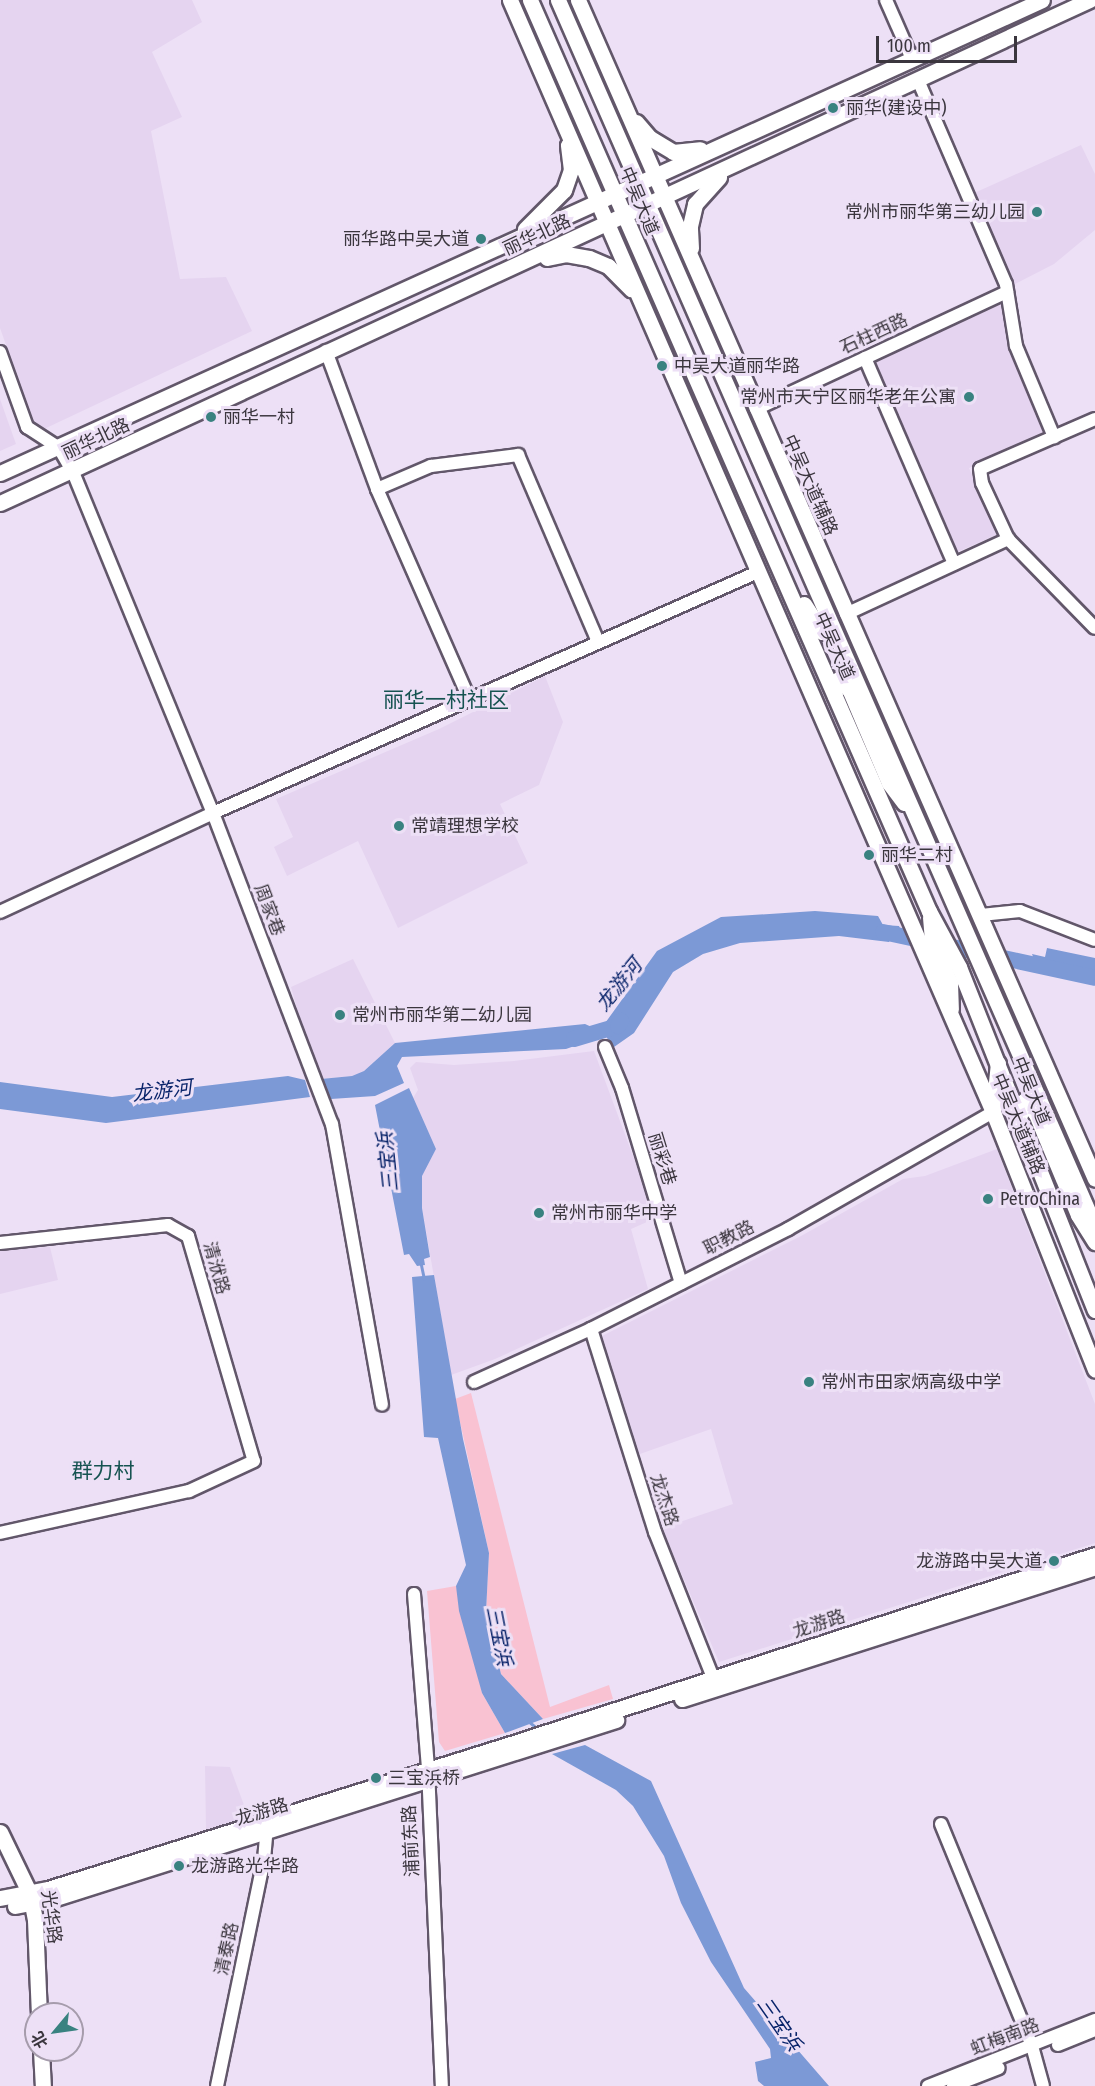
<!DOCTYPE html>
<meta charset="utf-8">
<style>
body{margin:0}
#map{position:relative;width:1095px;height:2086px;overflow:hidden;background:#ede0f6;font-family:"Fira Sans Condensed","Noto Sans SC",sans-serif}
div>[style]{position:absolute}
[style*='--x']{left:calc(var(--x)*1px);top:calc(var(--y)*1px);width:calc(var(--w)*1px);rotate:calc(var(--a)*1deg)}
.built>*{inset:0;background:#e5d4f0}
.green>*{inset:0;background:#f9c2d2}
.water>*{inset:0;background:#7c99d6}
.stream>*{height:3px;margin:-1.5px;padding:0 1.5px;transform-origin:1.5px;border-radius:1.5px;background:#7c99d6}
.river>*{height:16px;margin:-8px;padding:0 8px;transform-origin:8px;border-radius:8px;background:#7c99d6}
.roads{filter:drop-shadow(2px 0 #62576a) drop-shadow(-2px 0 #62576a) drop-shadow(0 2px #62576a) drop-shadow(0 -2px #62576a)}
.minor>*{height:12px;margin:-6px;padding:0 6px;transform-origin:6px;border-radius:6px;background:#fff}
.major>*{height:15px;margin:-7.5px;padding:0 7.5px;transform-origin:7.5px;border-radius:7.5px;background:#fff}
.dots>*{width:16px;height:16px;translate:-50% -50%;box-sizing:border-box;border:3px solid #ede0f6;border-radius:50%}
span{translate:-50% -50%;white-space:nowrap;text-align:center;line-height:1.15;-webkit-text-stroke:6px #ede0f6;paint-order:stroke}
.poi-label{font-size:18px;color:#3b363e}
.left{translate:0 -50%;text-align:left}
.right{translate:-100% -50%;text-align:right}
.street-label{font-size:18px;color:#3b363e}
.water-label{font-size:20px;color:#09246a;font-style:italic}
.quarter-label{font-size:21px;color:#165351}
.north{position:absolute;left:24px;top:2002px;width:60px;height:60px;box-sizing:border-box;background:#ede0f6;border:2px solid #a69cac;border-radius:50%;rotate:241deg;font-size:16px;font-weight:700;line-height:24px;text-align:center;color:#3b363e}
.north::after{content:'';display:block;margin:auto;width:21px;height:27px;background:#398280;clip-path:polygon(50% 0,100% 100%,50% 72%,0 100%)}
.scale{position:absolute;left:876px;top:36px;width:141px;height:27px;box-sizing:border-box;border:3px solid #3b363e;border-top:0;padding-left:8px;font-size:18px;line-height:21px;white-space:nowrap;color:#3b363e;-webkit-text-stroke:4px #ede0f6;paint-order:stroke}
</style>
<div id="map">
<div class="built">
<div style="clip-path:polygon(0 0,192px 0,202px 22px,152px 52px,182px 117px,151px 131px,180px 279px,226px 277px,252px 331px,44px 429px,33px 421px,0 328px)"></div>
<div style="clip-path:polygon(1081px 145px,1095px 174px,1095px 230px,1054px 264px,1011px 286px,972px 194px)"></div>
<div style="clip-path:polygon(998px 303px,1005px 304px,1011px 350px,1046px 434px,969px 468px,998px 534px,955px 553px,872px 361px)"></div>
<div style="clip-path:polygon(0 399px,16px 444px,0 451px)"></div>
<div style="clip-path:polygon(545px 676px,563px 722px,539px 785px,500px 804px,528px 863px,398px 928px,358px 841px,287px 876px,274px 847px,293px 837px,276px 799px,439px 729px)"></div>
<div style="clip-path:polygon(353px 959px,395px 1043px,364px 1071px,352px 1076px,321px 1079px,310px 1056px,291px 987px)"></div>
<div style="clip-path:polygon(594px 1051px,656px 1218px,631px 1229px,648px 1289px,495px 1359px,451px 1375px,422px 1208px,422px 1175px,436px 1149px,413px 1098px,418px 1090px,410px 1068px,416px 1062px,454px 1065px,514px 1061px)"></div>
<div style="clip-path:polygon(997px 1149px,1095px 1404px,1095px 1543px,719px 1662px,662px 1528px,733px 1504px,711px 1429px,637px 1455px,602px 1336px,801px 1236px,903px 1179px,925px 1176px)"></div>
<div style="clip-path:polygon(50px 1247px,58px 1280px,0 1294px,0 1249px)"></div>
<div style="clip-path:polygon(205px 1766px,230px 1767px,248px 1816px,206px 1831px)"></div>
</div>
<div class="green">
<div style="clip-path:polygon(471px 1393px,550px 1707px,609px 1685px,613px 1699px,543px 1719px,501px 1674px,486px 1612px,489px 1553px,455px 1399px)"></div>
<div style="clip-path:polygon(456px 1586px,482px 1693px,505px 1733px,445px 1751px,439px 1742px,427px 1591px)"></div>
</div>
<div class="water">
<div style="clip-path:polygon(815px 911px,878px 916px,883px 925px,899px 926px,906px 940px,891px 937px,889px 942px,839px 936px,740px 943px,703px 954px,673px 972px,634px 1033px,614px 1047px,607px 1038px,603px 1026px,657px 951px,721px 917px)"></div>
<div style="clip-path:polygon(1047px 948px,1095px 958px,1095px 978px,1074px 970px,1056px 973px,1037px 967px,1032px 954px,1045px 957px)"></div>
<div style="clip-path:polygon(585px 1024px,594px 1028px,597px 1038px,566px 1049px,402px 1057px,397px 1066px,404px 1083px,375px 1096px,331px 1099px,321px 1079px,352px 1076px,364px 1071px,395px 1043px)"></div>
<div style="clip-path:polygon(288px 1076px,305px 1080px,310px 1097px,106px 1123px,0 1109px,0 1082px,112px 1097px)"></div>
<div style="clip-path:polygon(409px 1088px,436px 1149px,422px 1176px,422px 1208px,430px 1257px,424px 1259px,425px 1265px,417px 1266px,409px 1254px,404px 1255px,375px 1105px)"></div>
<div style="clip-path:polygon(434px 1275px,463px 1439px,489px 1553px,486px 1612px,501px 1674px,543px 1719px,505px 1733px,482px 1693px,459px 1611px,456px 1586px,466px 1565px,438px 1438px,424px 1437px,412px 1277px)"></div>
<div style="clip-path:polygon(585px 1745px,651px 1781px,744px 1988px,829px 2086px,764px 2086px,758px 2081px,755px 2062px,771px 2058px,770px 2049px,711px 1962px,681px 1903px,664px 1856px,633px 1806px,616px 1790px,552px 1754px)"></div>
</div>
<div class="stream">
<div style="--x:421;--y:1265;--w:14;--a:78"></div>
<div style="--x:528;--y:1721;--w:14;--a:39"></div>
</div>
<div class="river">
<div style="--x:883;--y:932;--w:217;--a:12.2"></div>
<div style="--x:574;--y:1039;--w:46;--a:-16.5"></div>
<div style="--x:618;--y:1026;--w:6;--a:-59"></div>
</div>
<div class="roads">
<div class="minor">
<div style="--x:886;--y:0;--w:64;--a:66.2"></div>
<div style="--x:918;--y:80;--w:222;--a:66.7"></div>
<div style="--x:1006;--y:284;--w:63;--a:80.8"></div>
<div style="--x:1016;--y:346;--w:99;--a:67.3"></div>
<div style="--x:326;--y:351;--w:147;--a:69.7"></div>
<div style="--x:377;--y:489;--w:229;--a:66.3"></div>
<div style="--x:0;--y:352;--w:80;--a:70.2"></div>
<div style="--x:27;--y:427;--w:38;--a:33"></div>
<div style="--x:59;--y:448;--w:28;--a:60"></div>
<div style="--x:73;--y:472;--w:369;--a:67.7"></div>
<div style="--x:213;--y:813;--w:333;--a:69.1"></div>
<div style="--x:332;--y:1124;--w:285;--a:79.9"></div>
<div style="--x:865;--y:358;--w:224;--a:66.6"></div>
<div style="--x:756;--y:409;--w:277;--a:-25"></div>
<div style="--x:1095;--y:419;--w:125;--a:156.5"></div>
<div style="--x:980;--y:469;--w:14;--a:82"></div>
<div style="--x:982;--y:483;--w:62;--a:65.1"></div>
<div style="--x:1008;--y:539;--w:124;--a:45.7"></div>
<div style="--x:377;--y:489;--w:59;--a:-23.1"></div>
<div style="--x:431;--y:466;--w:88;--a:-7.2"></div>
<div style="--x:518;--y:455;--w:203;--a:66.8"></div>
<div style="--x:846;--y:614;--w:179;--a:-24.8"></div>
<div style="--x:0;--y:912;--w:235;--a:-24.9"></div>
<div style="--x:213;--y:813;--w:596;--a:-23.86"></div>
<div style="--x:981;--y:915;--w:39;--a:-6"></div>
<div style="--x:1020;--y:911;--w:80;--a:21.1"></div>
<div style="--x:605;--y:1047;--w:44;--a:67.5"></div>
<div style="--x:622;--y:1088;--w:204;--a:73.2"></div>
<div style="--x:0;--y:1243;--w:169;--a:-6.1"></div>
<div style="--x:168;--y:1225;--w:23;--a:29"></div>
<div style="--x:188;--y:1236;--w:234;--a:73.7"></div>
<div style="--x:254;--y:1461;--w:72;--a:155.2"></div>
<div style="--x:189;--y:1491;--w:194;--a:167.5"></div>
<div style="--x:591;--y:1329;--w:213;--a:72.5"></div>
<div style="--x:655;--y:1532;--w:157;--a:68.3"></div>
<div style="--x:474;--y:1382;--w:128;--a:-24.4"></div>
<div style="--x:591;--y:1329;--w:221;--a:-26.9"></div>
<div style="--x:788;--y:1229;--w:236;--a:-29.7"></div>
<div style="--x:414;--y:1594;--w:176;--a:85.4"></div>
<div style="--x:428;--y:1769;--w:317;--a:87.5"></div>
<div style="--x:941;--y:1824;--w:240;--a:67.7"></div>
<div style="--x:1032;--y:2046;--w:41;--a:74.6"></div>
<div style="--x:1058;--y:2045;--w:40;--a:-22"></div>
<div style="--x:217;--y:2086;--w:231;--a:-78.3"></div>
<div style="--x:264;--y:1860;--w:37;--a:-85"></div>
<div style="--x:928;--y:2086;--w:180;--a:-21.6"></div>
<div style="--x:953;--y:2086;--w:49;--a:-21.4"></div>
</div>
<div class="major">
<div style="--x:510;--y:0;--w:1212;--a:66.52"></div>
<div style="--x:993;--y:1112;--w:277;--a:68.4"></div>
<div style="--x:530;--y:0;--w:995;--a:66.35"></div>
<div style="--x:929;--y:911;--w:64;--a:61.8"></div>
<div style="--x:959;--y:967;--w:369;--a:68.4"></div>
<div style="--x:558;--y:0;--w:1339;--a:66.36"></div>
<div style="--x:578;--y:0;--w:1287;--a:66.32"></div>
<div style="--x:636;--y:122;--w:21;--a:49"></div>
<div style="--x:650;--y:138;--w:27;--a:31"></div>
<div style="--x:673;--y:152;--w:27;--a:-6"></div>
<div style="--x:525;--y:229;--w:55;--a:-45"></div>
<div style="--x:564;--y:190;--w:21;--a:-71"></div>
<div style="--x:571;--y:170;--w:25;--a:-97"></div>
<div style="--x:691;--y:248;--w:22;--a:-93"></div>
<div style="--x:690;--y:226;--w:23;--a:-77"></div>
<div style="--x:695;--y:204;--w:36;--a:-48"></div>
<div style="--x:547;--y:258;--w:19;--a:-12"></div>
<div style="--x:566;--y:254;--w:23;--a:10"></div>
<div style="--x:589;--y:258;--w:21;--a:23"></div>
<div style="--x:608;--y:266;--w:33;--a:45"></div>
<div style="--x:0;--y:473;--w:1144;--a:-24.41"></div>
<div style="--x:0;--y:503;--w:1200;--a:-24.79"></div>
<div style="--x:804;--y:604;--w:33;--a:57"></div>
<div style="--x:822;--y:632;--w:5;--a:-22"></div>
<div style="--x:827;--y:630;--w:15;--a:-94"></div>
<div style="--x:835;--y:696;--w:14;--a:-98"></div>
<div style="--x:833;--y:682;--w:7;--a:-27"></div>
<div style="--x:839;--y:679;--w:16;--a:47"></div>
<div style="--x:850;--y:691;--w:100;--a:67"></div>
<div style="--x:889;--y:783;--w:25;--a:53"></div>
<div style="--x:930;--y:917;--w:22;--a:85"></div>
<div style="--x:932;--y:939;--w:48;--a:67.8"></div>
<div style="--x:950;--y:983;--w:26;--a:88"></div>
<div style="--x:993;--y:1111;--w:48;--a:-84.1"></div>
<div style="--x:1020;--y:1115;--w:15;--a:-74"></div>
<div style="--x:1024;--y:1101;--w:18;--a:47"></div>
<div style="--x:1036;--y:1114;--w:109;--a:67.4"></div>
<div style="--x:1078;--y:1215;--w:32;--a:58"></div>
<div style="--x:682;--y:1699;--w:434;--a:-17.7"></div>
<div style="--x:0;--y:1832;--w:69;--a:64.2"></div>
<div style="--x:30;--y:1894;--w:26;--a:79"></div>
<div style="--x:35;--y:1920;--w:94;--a:87.6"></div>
<div style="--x:0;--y:1898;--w:49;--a:-10.6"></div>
<div style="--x:48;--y:1889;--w:498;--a:-17.4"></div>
<div style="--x:523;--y:1740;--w:601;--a:-17.92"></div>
<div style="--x:15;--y:1906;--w:38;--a:-11"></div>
<div style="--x:52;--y:1899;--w:592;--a:-17.61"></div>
<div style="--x:41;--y:2050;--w:36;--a:87"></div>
</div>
</div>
<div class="dots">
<div style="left:833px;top:108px;background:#398280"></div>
<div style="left:1037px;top:212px;background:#398280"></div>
<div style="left:481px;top:239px;background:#398280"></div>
<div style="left:662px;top:366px;background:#398280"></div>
<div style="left:969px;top:397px;background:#398280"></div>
<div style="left:211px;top:417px;background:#398280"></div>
<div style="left:399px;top:826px;background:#398280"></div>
<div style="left:869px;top:855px;background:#398280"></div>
<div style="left:340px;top:1015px;background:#398280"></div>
<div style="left:988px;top:1199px;background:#398280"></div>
<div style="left:539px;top:1213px;background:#398280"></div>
<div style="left:809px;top:1382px;background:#398280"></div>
<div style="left:1054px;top:1561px;background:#398280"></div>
<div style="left:376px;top:1778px;background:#398280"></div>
<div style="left:179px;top:1866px;background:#398280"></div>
</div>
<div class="poi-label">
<span class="left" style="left:846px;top:108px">丽华(建设中)</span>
<span class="right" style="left:1025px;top:212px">常州市丽华第三幼儿园</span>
<span class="right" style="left:469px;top:239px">丽华路中吴大道</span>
<span class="left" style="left:674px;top:366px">中吴大道丽华路</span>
<span class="right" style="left:956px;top:397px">常州市天宁区丽华老年公寓</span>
<span class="left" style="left:223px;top:417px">丽华一村</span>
<span class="left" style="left:411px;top:826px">常靖理想学校</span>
<span class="left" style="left:881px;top:855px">丽华二村</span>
<span class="left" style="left:352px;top:1015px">常州市丽华第二幼儿园</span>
<span class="left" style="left:1000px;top:1199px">PetroChina</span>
<span class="left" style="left:551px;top:1213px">常州市丽华中学</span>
<span class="left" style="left:821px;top:1382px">常州市田家炳高级中学</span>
<span class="right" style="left:1042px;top:1561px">龙游路中吴大道</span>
<span class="left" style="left:388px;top:1778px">三宝浜桥</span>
<span class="left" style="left:191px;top:1866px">龙游路光华路</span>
</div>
<div class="street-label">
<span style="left:639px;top:201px;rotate:67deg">中吴大道</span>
<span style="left:537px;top:235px;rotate:-25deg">丽华北路</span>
<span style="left:874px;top:334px;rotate:-25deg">石柱西路</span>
<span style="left:96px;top:439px;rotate:-25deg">丽华北路</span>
<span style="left:810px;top:485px;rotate:66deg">中吴大道辅路</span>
<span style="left:834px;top:646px;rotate:66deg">中吴大道</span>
<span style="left:269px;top:910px;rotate:69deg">周家巷</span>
<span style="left:1031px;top:1091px;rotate:68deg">中吴大道</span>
<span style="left:1018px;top:1124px;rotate:67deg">中吴大道辅路</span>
<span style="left:662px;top:1159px;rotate:73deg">丽彩巷</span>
<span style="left:729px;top:1238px;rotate:-27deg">职教路</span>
<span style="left:216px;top:1268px;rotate:74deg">清洑路</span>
<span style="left:664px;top:1500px;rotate:72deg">龙杰路</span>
<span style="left:819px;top:1624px;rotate:-18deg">龙游路</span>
<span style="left:262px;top:1812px;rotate:-17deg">龙游路</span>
<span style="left:411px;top:1841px;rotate:-93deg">浦前东路</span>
<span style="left:51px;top:1917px;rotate:82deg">光华路</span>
<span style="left:227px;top:1949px;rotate:-78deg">清泰路</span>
<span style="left:1005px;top:2037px;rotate:-21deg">虹梅南路</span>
</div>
<div class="water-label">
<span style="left:619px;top:985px;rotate:-51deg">龙游河</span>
<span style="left:162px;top:1091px;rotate:-7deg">龙游河</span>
<span style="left:388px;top:1162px;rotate:-96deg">三宝浜</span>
<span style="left:499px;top:1636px;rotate:79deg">三宝浜</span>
<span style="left:779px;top:2024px;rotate:55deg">三宝浜</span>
</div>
<div class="quarter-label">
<span style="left:446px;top:700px">丽华一村社区</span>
<span style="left:103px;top:1471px">群力村</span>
</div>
<div class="north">北</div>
<div class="scale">100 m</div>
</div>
